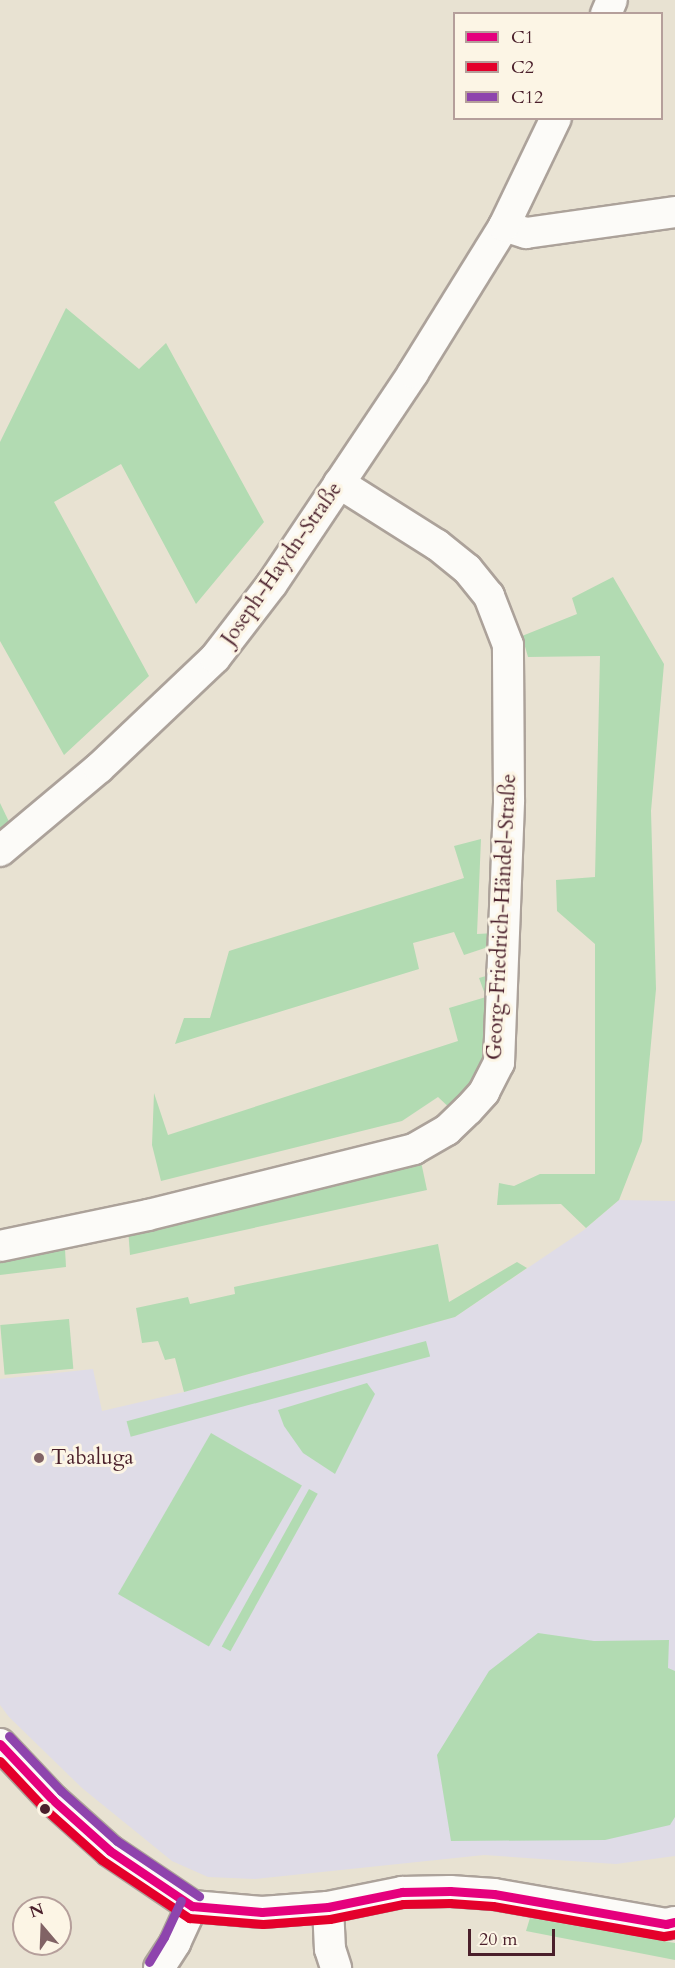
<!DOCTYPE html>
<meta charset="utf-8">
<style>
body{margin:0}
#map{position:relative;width:675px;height:1968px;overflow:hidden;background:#e8e2d2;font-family:Cardo,serif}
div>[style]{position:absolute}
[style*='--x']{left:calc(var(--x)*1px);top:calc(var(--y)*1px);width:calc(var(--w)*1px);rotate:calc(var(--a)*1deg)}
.built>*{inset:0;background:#dfdce7}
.green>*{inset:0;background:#b2dbb2;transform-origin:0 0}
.roads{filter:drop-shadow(2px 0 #aca29a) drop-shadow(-2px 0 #aca29a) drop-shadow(0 2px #aca29a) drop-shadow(0 -2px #aca29a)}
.street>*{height:30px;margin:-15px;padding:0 15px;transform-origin:15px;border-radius:15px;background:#fcfbf8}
.bus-1>*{height:9px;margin:-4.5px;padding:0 4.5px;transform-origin:4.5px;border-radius:4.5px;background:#e5007d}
.bus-2>*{height:9px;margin:-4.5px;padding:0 4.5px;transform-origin:4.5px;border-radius:4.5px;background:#e4002b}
.bus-3>*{height:9px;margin:-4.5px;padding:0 4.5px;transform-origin:4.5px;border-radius:4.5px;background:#8e44ad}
.dots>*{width:16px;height:16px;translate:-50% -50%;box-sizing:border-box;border:3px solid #fcf5e5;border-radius:50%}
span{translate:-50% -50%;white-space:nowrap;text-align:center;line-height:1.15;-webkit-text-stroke:6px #fcf5e5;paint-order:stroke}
.street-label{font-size:21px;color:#4a1f2b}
.poi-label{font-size:21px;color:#4a1f2b}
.left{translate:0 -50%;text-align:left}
.legend{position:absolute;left:453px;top:12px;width:210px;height:108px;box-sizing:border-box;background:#fcf5e5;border:2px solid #b59f9b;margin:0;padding:8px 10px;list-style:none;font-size:18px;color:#4a1f2b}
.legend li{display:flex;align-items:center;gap:12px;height:30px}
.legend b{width:30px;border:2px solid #b59f9b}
.north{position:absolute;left:12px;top:1896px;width:60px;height:60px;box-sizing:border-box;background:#fcf5e5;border:2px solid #b59f9b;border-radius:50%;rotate:341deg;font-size:16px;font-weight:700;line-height:24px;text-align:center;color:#4a1f2b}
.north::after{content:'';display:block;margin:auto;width:21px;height:27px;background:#816365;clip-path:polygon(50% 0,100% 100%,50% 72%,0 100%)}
.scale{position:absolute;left:468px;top:1929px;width:87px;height:27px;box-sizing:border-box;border:3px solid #4a1f2b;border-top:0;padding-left:8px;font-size:18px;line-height:21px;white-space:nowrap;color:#4a1f2b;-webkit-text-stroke:4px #fcf5e5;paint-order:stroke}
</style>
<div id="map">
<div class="built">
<div style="clip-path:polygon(619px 1200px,675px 1201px,675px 1856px,616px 1864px,484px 1855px,255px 1879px,208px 1877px,172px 1861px,82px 1788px,9px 1717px,0 1705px,0 1379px,93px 1369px,102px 1411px,184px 1392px,455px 1317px,584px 1230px)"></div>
</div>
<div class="green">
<div style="clip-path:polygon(66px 308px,139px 369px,166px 343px,264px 522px,196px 604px,121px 464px,54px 502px,149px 676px,64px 755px,0 641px,0 442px)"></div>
<div style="clip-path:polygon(613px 577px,664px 664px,651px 811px,656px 989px,642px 1141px,619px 1200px,586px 1228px,561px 1204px,497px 1205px,499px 1183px,514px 1186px,540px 1174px,595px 1174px,595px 944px,557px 911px,556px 880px,595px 877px,600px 656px,528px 657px,522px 636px,577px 614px,572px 598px)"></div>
<div style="clip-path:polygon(0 803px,12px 828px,0 838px)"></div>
<div style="clip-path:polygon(481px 839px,477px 934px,496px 933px,491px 946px,464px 955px,454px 932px,413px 943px,419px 969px,175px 1044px,184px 1018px,210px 1018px,229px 951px,464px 878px,454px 846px)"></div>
<div style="clip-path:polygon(486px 976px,497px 983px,494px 1047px,475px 1092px,454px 1112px,438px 1097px,402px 1121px,161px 1181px,152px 1145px,154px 1093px,168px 1135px,458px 1041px,449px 1008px,486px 997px,479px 978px)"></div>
<div style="clip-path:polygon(420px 1157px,427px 1190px,130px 1255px,128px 1228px)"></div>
<div style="clip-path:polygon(438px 1244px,449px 1302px,517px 1262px,527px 1268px,455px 1317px,184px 1392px,175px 1358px,165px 1360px,158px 1341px,142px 1343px,136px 1308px,188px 1297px,190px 1304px,235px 1294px,234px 1287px)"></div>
<div style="clip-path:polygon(65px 1249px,66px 1267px,0 1275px,0 1262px)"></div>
<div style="left:69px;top:1319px;width:50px;height:69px;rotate:85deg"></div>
<div style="left:426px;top:1341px;width:16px;height:310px;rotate:75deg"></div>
<div style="clip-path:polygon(367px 1383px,375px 1394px,335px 1474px,303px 1453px,284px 1426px,278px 1410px)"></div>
<div style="left:211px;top:1433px;width:105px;height:186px;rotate:30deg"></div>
<div style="left:309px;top:1489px;width:10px;height:180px;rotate:29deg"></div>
<div style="clip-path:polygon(538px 1633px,594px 1641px,669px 1640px,668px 1668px,675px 1671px,675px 1817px,670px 1825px,605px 1840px,451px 1841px,437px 1755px,489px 1671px)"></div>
<div style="clip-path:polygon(530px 1918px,675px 1943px,675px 1960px,526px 1931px)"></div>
</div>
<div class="roads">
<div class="street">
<div style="--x:606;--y:14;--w:15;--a:-67"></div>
<div style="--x:504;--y:226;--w:23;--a:18"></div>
<div style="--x:526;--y:233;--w:150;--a:-8"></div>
<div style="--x:0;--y:851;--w:129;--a:-40"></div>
<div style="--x:99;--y:768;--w:160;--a:-43.5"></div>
<div style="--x:215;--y:658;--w:93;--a:-52.4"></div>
<div style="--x:272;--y:584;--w:254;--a:-56.2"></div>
<div style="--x:413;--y:373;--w:173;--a:-58.2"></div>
<div style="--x:504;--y:226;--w:120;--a:-64.3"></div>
<div style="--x:0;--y:1246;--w:151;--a:-11.8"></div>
<div style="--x:148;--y:1215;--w:274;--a:-13.9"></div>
<div style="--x:414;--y:1149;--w:38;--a:-30"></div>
<div style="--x:447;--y:1130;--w:29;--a:-44"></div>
<div style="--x:468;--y:1110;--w:24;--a:-48"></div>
<div style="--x:484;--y:1092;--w:33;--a:-63"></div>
<div style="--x:499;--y:1063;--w:263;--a:-87.8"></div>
<div style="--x:509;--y:800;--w:155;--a:-90.4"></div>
<div style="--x:508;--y:645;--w:53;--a:-111.2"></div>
<div style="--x:489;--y:596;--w:35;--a:-129"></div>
<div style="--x:467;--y:569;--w:38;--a:-141"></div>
<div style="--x:437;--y:545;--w:116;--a:-147.7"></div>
<div style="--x:0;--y:1744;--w:77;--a:46.6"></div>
<div style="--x:53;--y:1800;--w:76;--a:41.8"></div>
<div style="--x:110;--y:1851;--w:99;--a:33.9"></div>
<div style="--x:192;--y:1906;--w:70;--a:4.9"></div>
<div style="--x:262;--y:1912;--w:66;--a:-4.3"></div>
<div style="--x:328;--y:1907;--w:76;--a:-11.5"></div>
<div style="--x:402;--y:1892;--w:48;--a:-1.2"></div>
<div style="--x:450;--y:1891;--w:44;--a:3.9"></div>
<div style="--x:494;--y:1894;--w:175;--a:9.9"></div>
<div style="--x:666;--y:1924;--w:9;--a:-13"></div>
<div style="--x:328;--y:1907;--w:42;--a:87.3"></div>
<div style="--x:330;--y:1949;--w:20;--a:72"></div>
<div style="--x:159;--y:1968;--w:30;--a:-57"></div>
<div style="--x:175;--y:1943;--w:41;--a:-65.3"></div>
</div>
</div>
<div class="bus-1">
<div style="--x:0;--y:1744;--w:77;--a:46.6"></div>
<div style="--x:53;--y:1800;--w:76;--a:41.8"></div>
<div style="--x:110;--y:1851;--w:99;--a:33.9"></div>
<div style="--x:192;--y:1906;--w:70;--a:4.9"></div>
<div style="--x:262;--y:1912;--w:66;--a:-4.3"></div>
<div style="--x:328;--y:1907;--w:76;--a:-11.5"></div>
<div style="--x:402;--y:1892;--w:48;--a:-1.2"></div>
<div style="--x:450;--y:1891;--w:44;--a:3.9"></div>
<div style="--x:494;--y:1894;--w:175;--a:9.9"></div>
<div style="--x:666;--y:1924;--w:9;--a:-13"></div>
</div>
<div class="bus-2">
<div style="--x:0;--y:1761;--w:66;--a:46.8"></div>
<div style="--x:45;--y:1809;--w:76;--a:41.8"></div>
<div style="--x:102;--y:1860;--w:105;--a:33.7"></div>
<div style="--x:189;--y:1918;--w:74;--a:4.6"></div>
<div style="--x:263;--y:1924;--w:67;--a:-4.3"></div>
<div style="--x:330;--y:1919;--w:75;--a:-11.6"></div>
<div style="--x:403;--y:1904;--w:47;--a:-1.2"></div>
<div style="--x:450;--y:1903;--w:43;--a:4"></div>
<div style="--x:493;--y:1906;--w:174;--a:10"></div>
<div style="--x:664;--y:1936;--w:11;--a:-10"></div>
</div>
<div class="bus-3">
<div style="--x:9;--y:1736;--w:76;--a:46.6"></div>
<div style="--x:61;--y:1791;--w:75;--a:41.8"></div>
<div style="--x:117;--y:1841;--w:99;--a:33.9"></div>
<div style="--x:149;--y:1962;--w:29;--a:-59"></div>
<div style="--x:164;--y:1937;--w:40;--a:-65"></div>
</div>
<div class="dots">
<div style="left:39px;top:1458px;background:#816365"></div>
<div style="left:45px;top:1809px;background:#4a1f2b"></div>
</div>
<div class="street-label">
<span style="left:282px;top:564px;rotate:-55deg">Joseph-Haydn-Straße</span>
<span style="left:502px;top:917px;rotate:-87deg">Georg-Friedrich-Händel-Straße</span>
</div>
<div class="poi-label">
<span class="left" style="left:51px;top:1458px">Tabaluga</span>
</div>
<ul class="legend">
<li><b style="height:8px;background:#e5007d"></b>C1</li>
<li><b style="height:8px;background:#e4002b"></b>C2</li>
<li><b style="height:8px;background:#8e44ad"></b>C12</li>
</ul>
<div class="north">N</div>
<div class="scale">20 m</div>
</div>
